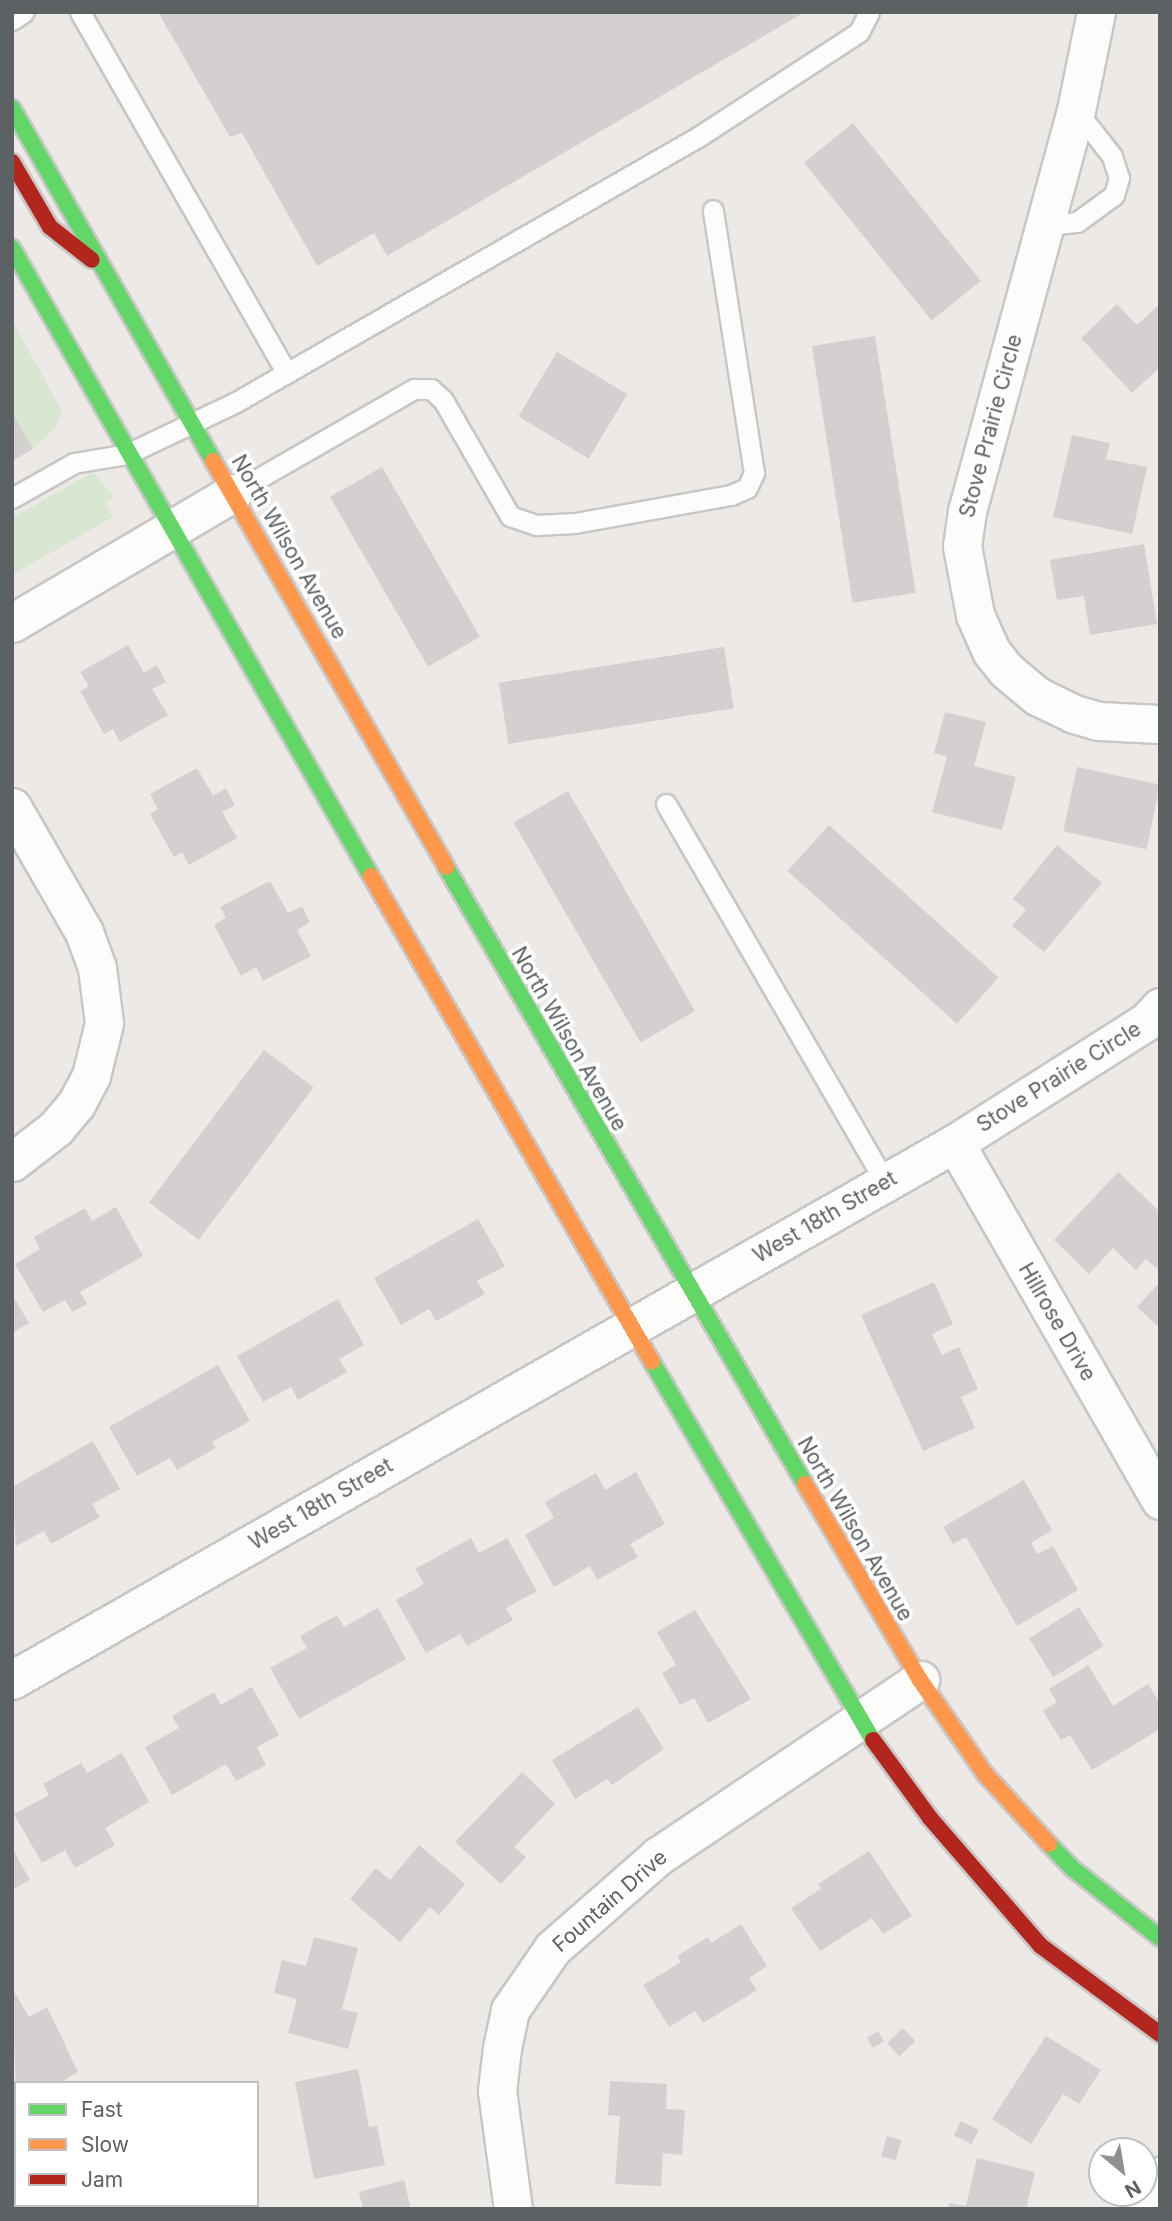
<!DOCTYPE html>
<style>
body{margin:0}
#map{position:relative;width:1172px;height:2221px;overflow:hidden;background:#ece9e6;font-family:Inter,sans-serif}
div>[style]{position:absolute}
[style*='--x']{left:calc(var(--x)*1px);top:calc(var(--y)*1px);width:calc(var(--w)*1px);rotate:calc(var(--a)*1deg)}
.green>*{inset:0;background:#d8e7d1}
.building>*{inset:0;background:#d3d0cf;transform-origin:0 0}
.roads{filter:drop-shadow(2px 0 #c8c7c6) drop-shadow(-2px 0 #c8c7c6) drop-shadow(0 2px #c8c7c6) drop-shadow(0 -2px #c8c7c6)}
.lane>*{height:19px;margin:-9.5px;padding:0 9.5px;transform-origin:9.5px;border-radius:9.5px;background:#fcfcfb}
.street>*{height:37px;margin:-18.5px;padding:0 18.5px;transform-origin:18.5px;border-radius:18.5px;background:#fcfcfb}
.fast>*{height:16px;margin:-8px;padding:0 8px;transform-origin:8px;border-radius:8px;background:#63d668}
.slow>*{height:16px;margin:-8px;padding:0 8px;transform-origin:8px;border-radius:8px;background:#ff974d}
.jam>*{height:16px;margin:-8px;padding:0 8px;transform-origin:8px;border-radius:8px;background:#b3261e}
span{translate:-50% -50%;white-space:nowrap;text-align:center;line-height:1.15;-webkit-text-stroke:7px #fff;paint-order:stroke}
.street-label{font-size:21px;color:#5c6164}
.frame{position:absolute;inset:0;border:14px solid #5c6164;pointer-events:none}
.legend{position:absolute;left:14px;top:2081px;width:245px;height:126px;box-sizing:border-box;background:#fff;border:2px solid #bec0c1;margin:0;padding:9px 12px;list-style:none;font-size:21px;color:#5c6164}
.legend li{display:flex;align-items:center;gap:14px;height:35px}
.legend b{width:35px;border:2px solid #bec0c1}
.north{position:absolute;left:1088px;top:2137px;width:70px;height:70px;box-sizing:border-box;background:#fff;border:2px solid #bec0c1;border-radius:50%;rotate:150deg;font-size:19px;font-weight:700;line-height:28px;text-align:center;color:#5c6164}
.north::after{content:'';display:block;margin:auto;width:24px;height:32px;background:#8e9192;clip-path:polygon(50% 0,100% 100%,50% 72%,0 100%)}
</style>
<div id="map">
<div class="green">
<div style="clip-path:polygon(12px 320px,62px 411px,55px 428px,33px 449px,12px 412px)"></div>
<div style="clip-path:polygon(93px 472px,114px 497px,106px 502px,113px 517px,12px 575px,12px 518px)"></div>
</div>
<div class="building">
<div style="clip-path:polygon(158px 12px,805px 12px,387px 256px,374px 233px,317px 266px,242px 133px,230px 137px)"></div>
<div style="left:853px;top:123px;width:203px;height:63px;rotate:51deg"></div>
<div style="clip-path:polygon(1117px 304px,1137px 325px,1160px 304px,1160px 367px,1132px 393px,1081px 338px)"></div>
<div style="left:875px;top:336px;width:260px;height:64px;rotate:81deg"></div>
<div style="left:557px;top:352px;width:82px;height:75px;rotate:31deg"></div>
<div style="clip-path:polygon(12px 412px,33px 449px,12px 461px)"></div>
<div style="clip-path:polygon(1072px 435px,1110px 443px,1106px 459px,1147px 467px,1132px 534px,1053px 517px)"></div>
<div style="left:382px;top:467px;width:196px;height:60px;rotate:60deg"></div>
<div style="clip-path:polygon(1144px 544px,1157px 624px,1090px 635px,1084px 596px,1057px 600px,1050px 560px)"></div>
<div style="clip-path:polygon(128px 645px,144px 673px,157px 665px,166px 682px,152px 689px,168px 715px,120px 742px,113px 729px,104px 734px,80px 691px,89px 686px,80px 672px)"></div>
<div style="left:724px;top:647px;width:62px;height:228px;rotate:81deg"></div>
<div style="clip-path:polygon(945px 712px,986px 722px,974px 766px,1016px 777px,1002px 830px,932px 812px,947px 757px,934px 753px)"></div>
<div style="left:1077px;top:767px;width:85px;height:66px;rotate:12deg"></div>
<div style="clip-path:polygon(197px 768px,213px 796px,226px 788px,235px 805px,222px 812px,237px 838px,189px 865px,182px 852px,174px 857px,150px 814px,158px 809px,150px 794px)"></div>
<div style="left:568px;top:791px;width:254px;height:63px;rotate:60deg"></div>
<div style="left:829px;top:825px;width:228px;height:62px;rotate:42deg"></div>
<div style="clip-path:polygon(1057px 845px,1102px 883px,1044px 952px,1012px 926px,1026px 910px,1013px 899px)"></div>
<div style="clip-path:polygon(270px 881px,288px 913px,302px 906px,310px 922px,297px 930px,311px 956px,263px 981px,256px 967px,241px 976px,214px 925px,226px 918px,220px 907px)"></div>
<div style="left:264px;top:1050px;width:62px;height:191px;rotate:37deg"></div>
<div style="clip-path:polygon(1118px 1172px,1160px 1212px,1160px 1271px,1146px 1259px,1136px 1270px,1113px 1248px,1089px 1274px,1054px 1240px)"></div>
<div style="clip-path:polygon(116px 1207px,143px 1256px,80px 1292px,87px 1304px,72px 1312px,65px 1300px,43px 1312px,15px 1264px,40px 1249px,34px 1237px,85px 1208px,92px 1221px)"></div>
<div style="clip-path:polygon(478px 1219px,505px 1266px,477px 1281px,485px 1294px,436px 1321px,429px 1309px,401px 1325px,374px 1278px)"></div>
<div style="clip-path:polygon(934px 1282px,953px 1324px,932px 1334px,942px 1355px,959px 1347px,978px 1389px,961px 1397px,975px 1428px,923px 1451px,861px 1315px)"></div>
<div style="clip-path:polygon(1160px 1282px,1160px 1328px,1137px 1307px)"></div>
<div style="clip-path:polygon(12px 1294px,29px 1323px,12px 1333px)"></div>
<div style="clip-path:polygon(338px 1299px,364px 1345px,339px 1359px,347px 1372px,298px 1400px,291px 1387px,263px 1402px,237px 1356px)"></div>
<div style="clip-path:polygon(218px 1365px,250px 1421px,212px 1442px,216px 1448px,177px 1470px,170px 1458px,137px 1476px,109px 1427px)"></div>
<div style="clip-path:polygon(93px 1441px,120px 1489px,92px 1504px,100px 1517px,51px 1544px,44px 1531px,16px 1546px,12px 1487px)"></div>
<div style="clip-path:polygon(636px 1472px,665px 1524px,630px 1544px,638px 1557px,597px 1580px,590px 1566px,554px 1587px,525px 1535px,554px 1518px,545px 1502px,596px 1473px,605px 1490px)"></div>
<div style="clip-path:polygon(1024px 1480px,1052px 1530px,1031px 1543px,1037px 1554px,1053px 1546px,1078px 1590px,1017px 1626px,966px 1537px,953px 1544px,943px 1527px)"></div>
<div style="clip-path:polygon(471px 1538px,479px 1553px,507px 1538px,537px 1591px,506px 1608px,513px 1620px,467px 1646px,460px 1634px,426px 1653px,396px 1600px,424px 1584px,415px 1569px)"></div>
<div style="left:1079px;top:1607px;width:46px;height:59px;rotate:58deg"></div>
<div style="clip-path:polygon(378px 1608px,406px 1659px,299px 1719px,270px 1668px,307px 1648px,300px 1636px,337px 1615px,344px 1627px)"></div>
<div style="clip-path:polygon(695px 1610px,751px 1699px,708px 1723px,694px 1698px,680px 1705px,662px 1673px,676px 1665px,657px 1632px)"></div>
<div style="clip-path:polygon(1088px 1665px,1113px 1706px,1148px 1684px,1160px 1703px,1160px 1729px,1092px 1770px,1070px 1735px,1061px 1740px,1043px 1711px,1057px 1702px,1049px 1689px)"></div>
<div style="clip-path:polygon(252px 1687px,279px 1735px,257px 1747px,266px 1765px,236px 1781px,226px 1764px,172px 1795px,145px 1747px,179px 1728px,172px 1716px,214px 1692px,221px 1705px)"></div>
<div style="clip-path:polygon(638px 1707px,664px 1749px,612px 1785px,607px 1779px,575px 1799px,552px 1760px)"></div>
<div style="clip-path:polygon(122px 1753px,149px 1802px,105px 1828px,115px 1845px,75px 1868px,65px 1850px,42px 1863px,14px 1814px,49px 1795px,43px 1784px,81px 1763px,87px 1773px)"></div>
<div style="clip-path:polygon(522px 1772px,555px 1804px,514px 1847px,526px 1857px,501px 1884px,455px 1842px)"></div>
<div style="clip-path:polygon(419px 1845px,465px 1884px,439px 1915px,430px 1907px,400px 1942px,350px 1899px,376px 1868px,390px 1880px)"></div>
<div style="clip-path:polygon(12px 1848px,30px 1880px,12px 1890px)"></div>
<div style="clip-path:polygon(869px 1851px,912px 1916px,883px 1934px,872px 1918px,820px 1951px,791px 1908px,821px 1889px,818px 1884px)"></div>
<div style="clip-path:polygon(741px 1924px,767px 1966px,749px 1978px,757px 1990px,703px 2023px,695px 2011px,669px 2027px,643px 1985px,681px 1962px,677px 1956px,708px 1937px,711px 1943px)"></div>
<div style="clip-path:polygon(314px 1937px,358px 1948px,342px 2009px,358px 2013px,348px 2049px,288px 2033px,297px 1999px,274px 1993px,282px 1960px,306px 1966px)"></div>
<div style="clip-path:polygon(12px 1988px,29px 2017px,47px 2007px,78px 2072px,60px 2083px,16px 2083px,16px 2092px)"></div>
<div style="left:903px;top:2028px;width:18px;height:22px;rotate:47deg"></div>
<div style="left:878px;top:2031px;width:12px;height:13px;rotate:59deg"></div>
<div style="clip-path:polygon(1046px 2036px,1101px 2070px,1079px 2104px,1063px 2094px,1031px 2144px,992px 2119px)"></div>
<div style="clip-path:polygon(358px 2069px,369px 2127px,377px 2126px,385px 2165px,314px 2179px,295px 2082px)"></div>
<div style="clip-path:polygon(610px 2081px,667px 2084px,666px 2109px,685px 2110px,682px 2155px,663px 2153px,661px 2186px,615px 2184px,620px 2116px,608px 2115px)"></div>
<div style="left:961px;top:2121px;width:20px;height:16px;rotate:27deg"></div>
<div style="left:887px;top:2136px;width:15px;height:21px;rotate:16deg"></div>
<div style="clip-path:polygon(977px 2158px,1035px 2172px,1026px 2209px,948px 2209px,949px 2203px,966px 2206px)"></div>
<div style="clip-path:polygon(404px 2180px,411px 2209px,363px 2209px,359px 2192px)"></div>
</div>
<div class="roads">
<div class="lane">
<div style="--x:80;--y:12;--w:416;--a:60.2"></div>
<div style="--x:12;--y:20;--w:14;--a:-34"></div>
<div style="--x:1043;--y:226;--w:34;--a:-7"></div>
<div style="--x:1077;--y:222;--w:46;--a:-36.1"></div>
<div style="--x:1114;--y:195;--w:18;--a:-74"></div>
<div style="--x:1119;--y:178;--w:23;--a:-108"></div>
<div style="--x:1112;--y:156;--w:58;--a:-128"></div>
<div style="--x:233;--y:493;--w:209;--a:-29.9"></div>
<div style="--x:414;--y:389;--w:17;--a:0"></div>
<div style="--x:431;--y:389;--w:16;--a:43"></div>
<div style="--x:443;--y:400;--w:134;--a:60"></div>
<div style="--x:510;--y:516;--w:28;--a:19"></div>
<div style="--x:536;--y:525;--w:39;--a:-3"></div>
<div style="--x:575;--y:523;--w:158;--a:-10.2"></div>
<div style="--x:731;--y:495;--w:17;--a:-24"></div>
<div style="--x:747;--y:488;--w:17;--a:-65"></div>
<div style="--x:754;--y:473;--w:266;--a:-98.9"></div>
<div style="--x:12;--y:498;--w:71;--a:-29.4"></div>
<div style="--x:74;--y:463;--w:54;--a:-9.6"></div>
<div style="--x:127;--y:454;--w:121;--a:-25.5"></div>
<div style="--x:236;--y:402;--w:533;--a:-29.84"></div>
<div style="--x:698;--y:137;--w:192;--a:-33.1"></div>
<div style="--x:859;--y:32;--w:22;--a:-63"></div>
<div style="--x:666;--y:804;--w:437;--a:59.9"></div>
</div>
<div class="street">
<div style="--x:1096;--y:12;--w:100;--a:101.5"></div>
<div style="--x:1076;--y:110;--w:416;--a:105.2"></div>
<div style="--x:967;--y:511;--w:35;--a:98"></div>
<div style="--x:962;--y:546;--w:70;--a:79.3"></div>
<div style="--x:975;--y:615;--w:39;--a:66"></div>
<div style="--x:991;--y:651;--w:24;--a:52"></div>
<div style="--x:1006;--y:670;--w:40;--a:40"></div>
<div style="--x:1037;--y:696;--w:41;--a:25.9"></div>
<div style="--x:1074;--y:714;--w:25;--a:16"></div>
<div style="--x:1098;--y:721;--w:62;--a:2.8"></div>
<div style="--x:12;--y:623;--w:256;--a:-30.5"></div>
<div style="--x:12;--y:807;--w:144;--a:60.1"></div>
<div style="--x:84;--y:932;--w:38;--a:70"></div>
<div style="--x:97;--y:968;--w:55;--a:82.7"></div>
<div style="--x:104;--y:1023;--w:55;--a:103.8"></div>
<div style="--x:91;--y:1076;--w:32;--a:118"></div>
<div style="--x:76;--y:1104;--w:31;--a:130"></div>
<div style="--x:56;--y:1128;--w:56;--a:142.3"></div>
<div style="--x:955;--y:1143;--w:412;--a:60.1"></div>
<div style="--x:12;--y:1680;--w:1085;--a:-29.66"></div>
<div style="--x:955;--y:1143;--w:227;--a:-32.4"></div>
<div style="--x:1147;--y:1021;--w:19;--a:-47"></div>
<div style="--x:1143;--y:2203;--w:32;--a:-58"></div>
<div style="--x:513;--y:2209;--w:119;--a:-97.7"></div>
<div style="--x:497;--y:2091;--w:43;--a:-83.4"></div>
<div style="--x:502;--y:2048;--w:39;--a:-78"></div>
<div style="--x:510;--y:2010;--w:75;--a:-55.3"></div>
<div style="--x:553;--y:1948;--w:140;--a:-41.2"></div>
<div style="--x:658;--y:1856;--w:316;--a:-33.9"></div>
</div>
<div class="fast">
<div style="--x:12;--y:108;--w:406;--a:60.3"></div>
<div style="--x:12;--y:248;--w:723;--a:60.25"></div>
<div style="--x:446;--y:867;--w:714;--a:59.81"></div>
<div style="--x:652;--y:1362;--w:438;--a:59.7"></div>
<div style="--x:1049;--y:1844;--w:33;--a:46"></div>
<div style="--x:1072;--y:1868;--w:112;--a:38.5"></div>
</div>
<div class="slow">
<div style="--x:213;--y:461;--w:468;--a:60.1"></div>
<div style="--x:371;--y:876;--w:561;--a:59.96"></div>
<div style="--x:805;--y:1484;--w:227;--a:59.6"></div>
<div style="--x:920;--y:1680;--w:114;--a:55.3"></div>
<div style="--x:985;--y:1774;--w:95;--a:47.6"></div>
</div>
<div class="jam">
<div style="--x:12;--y:162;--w:75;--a:59.7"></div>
<div style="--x:50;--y:227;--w:53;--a:38.2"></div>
<div style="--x:873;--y:1740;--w:97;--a:53.8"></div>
<div style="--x:930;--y:1818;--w:169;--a:49.1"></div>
<div style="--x:1041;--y:1946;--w:148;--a:36.5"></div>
</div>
</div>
<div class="street-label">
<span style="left:991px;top:426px;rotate:-75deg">Stove Prairie Circle</span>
<span style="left:289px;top:547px;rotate:60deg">North Wilson Avenue</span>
<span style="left:569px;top:1039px;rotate:60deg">North Wilson Avenue</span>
<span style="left:1059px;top:1077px;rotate:-32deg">Stove Prairie Circle</span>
<span style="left:825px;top:1217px;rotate:-30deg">West 18th Street</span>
<span style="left:1057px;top:1322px;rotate:60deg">Hillrose Drive</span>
<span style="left:321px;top:1504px;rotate:-30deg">West 18th Street</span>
<span style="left:855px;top:1529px;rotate:60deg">North Wilson Avenue</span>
<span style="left:610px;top:1901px;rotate:-41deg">Fountain Drive</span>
</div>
<div class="frame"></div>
<ul class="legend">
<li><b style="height:9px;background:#63d668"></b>Fast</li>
<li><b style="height:9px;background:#ff974d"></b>Slow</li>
<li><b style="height:9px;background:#b3261e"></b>Jam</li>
</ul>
<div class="north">N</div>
</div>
